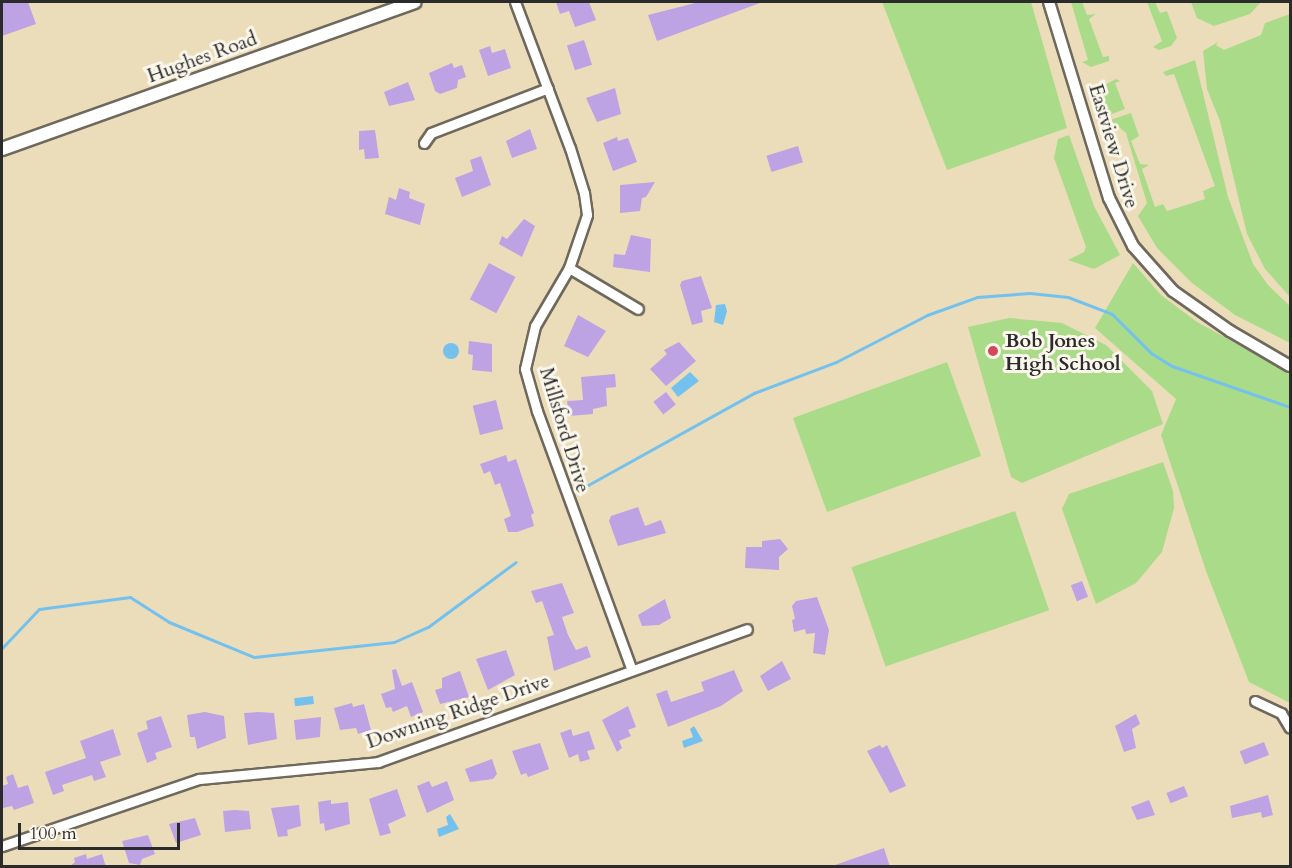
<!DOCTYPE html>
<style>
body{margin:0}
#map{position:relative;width:1292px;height:868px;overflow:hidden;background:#ecddba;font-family:Cardo,serif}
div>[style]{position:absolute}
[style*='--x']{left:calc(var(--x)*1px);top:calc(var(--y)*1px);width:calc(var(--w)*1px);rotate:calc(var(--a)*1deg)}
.green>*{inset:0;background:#aadb89;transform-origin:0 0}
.water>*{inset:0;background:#74c1ee;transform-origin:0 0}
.round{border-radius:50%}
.stream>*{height:3px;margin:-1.5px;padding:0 1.5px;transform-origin:1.5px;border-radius:1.5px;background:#74c1ee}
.building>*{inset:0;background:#bda2e4;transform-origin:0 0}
.roads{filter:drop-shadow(2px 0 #6f695d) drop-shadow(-2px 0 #6f695d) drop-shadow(0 2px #6f695d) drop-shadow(0 -2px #6f695d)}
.minor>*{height:9px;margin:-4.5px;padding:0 4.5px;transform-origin:4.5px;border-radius:4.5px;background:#fff}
.tertiary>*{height:10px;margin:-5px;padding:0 5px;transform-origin:5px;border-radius:5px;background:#fff}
.secondary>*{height:12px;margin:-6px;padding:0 6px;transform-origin:6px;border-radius:6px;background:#fff}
.dots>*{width:16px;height:16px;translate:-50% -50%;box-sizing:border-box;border:3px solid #fbf7ec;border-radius:50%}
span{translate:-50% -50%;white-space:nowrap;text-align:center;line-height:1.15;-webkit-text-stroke:6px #fbf7ec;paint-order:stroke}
.street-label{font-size:20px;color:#2b2b2b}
.poi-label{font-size:20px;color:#2b2b2b;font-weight:700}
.left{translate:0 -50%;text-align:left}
.frame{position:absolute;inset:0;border:3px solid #2b2b2b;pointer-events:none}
.scale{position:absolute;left:18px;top:823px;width:162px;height:27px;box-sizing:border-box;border:3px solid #2b2b2b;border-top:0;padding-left:8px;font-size:18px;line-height:21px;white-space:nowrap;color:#2b2b2b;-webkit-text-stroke:4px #fbf7ec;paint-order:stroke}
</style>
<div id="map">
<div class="green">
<div style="clip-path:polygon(882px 2px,1031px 2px,1067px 128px,947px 170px)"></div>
<div style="clip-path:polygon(1071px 2px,1082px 2px,1087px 15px,1096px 14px,1089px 19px,1103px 57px,1109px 56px,1109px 61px,1091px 67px,1082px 62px,1088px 60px)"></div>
<div style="clip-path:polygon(1147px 2px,1155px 2px,1160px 13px,1167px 11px,1177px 38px,1171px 46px,1159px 50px,1153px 47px,1162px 41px)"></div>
<div style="clip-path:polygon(1191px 2px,1261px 2px,1250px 14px,1214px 26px,1197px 18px)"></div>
<div style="clip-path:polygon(1290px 14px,1290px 297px,1265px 269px,1247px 234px,1220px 121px,1207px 89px,1203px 51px,1218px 42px,1216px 45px,1224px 50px,1261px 35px,1265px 23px)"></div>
<div style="clip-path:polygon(1195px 60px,1228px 197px,1253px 264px,1268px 285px,1290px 306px,1290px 343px,1235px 315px,1192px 283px,1157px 248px,1138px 216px,1147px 203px,1126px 133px,1110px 120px,1131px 113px,1139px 136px,1131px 141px,1140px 164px,1149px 165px,1142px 169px,1155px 207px,1163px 204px,1167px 211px,1205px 199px,1203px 191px,1215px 186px,1174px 74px,1166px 76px,1163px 72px)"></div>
<div style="clip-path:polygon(1116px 79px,1120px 81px,1115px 83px,1125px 109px,1107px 116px,1109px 111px,1105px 114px,1095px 90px)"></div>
<div style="clip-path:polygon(1069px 135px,1094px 206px,1120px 255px,1094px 269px,1068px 260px,1084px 252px,1086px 247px,1054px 158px,1058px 139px)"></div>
<div style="clip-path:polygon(1133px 263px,1161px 295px,1197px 322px,1290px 373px,1290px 703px,1249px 682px,1206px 571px,1161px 435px,1176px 399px,1095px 328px)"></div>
<div style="clip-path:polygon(1009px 318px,1062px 323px,1106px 345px,1152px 391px,1163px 424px,1022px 483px,1011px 477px,968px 327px)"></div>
<div style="left:947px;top:362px;width:100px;height:164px;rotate:70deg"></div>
<div style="clip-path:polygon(1163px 462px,1173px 491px,1174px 508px,1162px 552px,1136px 583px,1096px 604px,1062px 509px,1069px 494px)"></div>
<div style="left:1015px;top:511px;width:105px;height:173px;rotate:71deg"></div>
</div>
<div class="water">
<div style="clip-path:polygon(725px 304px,727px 311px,723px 325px,714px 322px,716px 305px)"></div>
<div class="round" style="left:443px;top:343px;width:16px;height:16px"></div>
<div style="clip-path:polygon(690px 372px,699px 381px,678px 397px,671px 388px)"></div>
<div style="left:313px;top:696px;width:8px;height:19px;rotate:83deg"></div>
<div style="clip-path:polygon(694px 726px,703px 741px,684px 748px,682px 741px,693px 737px,690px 729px)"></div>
<div style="clip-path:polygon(450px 814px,459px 829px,439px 837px,437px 829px,448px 825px,446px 817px)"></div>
</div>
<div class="stream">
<div style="--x:588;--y:485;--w:190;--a:-29"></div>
<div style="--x:754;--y:393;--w:88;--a:-20.7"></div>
<div style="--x:836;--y:362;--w:102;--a:-27.3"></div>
<div style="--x:927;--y:315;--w:53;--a:-19.8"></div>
<div style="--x:977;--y:297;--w:53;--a:-4.3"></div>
<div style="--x:1030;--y:293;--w:38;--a:6"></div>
<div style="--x:1068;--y:297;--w:47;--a:21.1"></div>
<div style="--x:1112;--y:314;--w:55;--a:45"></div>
<div style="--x:1151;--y:353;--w:25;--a:32"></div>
<div style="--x:1172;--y:366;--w:125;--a:19.2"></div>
<div style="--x:2;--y:648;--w:54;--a:-46.5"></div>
<div style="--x:39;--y:609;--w:92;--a:-7.5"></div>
<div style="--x:130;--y:597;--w:46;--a:32.7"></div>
<div style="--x:169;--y:622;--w:92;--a:22.4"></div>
<div style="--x:254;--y:657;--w:141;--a:-6.1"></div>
<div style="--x:394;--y:642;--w:37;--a:-24"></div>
<div style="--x:428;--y:627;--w:109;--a:-36.5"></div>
</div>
<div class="building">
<div style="clip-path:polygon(2px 2px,28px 2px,36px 24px,2px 36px)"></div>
<div style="clip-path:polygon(556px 2px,589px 2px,596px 20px,575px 27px,569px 11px,560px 14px)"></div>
<div style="clip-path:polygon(699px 2px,760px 2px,760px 3px,657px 41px,648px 15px)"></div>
<div style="left:584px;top:40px;width:26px;height:18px;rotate:72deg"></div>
<div style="clip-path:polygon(490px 46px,492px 53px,505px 49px,511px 68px,488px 76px,479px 50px)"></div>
<div style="clip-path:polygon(452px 63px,454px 68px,462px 65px,466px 77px,458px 80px,457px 88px,440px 94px,435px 91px,429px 73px)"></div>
<div style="clip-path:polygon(408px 82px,415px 100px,389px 106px,384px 92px)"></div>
<div style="clip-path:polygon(615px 88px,621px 114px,597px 122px,586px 98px)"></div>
<div style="clip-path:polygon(530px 129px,537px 149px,512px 158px,506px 141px)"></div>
<div style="clip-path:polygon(375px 130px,379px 158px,365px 159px,364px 149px,359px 150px,359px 131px)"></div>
<div style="clip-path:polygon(617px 137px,618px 141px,628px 138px,637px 162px,613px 171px,603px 143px)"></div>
<div style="left:798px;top:146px;width:17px;height:33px;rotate:73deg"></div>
<div style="clip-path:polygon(481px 156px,491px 185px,462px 197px,455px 178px,473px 171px,470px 160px)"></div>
<div style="clip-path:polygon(655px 182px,646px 197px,642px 198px,640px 211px,620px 213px,620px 185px)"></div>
<div style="clip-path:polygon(399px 188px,410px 192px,409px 198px,425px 204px,420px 225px,385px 214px,389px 197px,396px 200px)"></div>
<div style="clip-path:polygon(524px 219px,535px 226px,522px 257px,499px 244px,502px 236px,507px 239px)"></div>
<div style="clip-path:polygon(631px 235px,651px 239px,650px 272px,613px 267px,614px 254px,625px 255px)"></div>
<div style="left:489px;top:263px;width:30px;height:41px;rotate:28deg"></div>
<div style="clip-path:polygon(701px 276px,712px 308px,701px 311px,703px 322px,692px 325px,680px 285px,682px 281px)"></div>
<div style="clip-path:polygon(578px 315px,606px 331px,588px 357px,564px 346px)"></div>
<div style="clip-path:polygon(469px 341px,492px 344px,492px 372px,472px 370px,473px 355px,468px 354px)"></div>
<div style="clip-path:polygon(679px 342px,696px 361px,666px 386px,650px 369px,667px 354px,664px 350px)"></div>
<div style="clip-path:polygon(615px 374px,616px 387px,606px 388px,607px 406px,593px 409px,593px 414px,569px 416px,567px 401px,583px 400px,581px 377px)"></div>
<div style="left:666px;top:392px;width:16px;height:16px;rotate:52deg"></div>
<div style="left:496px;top:400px;width:30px;height:24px;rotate:76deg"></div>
<div style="clip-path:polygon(506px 455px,508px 462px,516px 459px,534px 513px,531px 515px,534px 526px,517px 532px,508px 532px,504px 519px,511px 516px,500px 483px,495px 485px,490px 471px,484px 474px,480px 464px)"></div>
<div style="clip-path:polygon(638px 507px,645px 526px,661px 520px,666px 533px,618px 546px,609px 521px,611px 516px)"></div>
<div style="clip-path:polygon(780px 539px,788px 549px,779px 557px,779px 570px,745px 568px,746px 547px,762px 547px,762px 541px)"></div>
<div style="left:1082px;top:581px;width:17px;height:12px;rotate:69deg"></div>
<div style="clip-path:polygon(562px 583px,574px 613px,562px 617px,568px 635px,576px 650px,587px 646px,591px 657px,554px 671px,547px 637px,554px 635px,542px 601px,536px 603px,531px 591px)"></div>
<div style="clip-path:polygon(817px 597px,829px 630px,825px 655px,813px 653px,815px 633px,806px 634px,805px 629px,794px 632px,792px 620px,795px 619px,792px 606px,796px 601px)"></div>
<div style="clip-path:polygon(665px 599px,671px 618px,659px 625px,642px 626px,638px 615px)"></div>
<div style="clip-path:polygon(506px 650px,515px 675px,488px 690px,476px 659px)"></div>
<div style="clip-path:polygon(782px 661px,791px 679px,768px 691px,760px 676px)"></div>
<div style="clip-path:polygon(396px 669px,402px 686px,412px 682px,423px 712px,411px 717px,407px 706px,393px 712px,391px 707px,386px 708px,381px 694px,395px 689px,392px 670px)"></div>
<div style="clip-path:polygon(734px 670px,743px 691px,721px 706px,668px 727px,656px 694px,667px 690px,671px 702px,704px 691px,701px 682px)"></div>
<div style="clip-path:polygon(460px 671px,469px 697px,440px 704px,435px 690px,442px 688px,442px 678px)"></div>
<div style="clip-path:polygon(352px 703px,353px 707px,364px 704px,371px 730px,358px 734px,356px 728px,340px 730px,334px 708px)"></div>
<div style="clip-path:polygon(628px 706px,636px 727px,628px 730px,631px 736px,619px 741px,622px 748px,617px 752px,602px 720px)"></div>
<div style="clip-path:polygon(205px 712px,224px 716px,226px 738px,197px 749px,195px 737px,190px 737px,187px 715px)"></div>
<div style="clip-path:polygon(258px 712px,274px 713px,277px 739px,248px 745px,244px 713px)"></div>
<div style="clip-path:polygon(1136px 714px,1140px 724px,1132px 729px,1136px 748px,1124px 752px,1115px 726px)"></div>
<div style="clip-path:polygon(161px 716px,172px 747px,155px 753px,157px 759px,147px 763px,137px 733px,148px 729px,146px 721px)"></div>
<div style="clip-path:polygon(321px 717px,320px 737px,296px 740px,294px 720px)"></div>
<div style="clip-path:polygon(113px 729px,121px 755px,100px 762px,106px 777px,94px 781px,92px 775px,62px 785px,64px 791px,53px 795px,45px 772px,86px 758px,80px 741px)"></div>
<div style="clip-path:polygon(571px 729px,573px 736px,589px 731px,595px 749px,587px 751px,590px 759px,580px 762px,578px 754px,569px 758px,560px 733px)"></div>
<div style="left:1264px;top:742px;width:14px;height:26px;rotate:69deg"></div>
<div style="clip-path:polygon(540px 743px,549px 769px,528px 777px,526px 773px,521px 775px,512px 751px)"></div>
<div style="clip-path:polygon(880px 745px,882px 748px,887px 745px,906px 786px,890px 793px,867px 751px)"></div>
<div style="clip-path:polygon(492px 759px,497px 774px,493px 779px,470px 782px,465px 769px)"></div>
<div style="clip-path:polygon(13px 774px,18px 788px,28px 785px,34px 803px,14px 810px,12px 806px,3px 808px,2px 786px,8px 784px,6px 777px)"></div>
<div style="clip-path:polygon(429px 781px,432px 787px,447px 781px,454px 800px,427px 813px,417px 786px)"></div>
<div style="left:1184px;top:786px;width:11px;height:19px;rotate:68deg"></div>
<div style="clip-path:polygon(397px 789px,406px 816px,388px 824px,391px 833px,380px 836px,369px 799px)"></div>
<div style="clip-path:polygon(1268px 795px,1273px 815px,1262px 818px,1261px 812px,1232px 818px,1230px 806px)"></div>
<div style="clip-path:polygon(331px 800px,331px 804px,348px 802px,350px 824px,325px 831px,324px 823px,320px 824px,318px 802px)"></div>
<div style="clip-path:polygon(1149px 800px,1155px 815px,1137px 820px,1131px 807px)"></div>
<div style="clip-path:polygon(299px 805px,301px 826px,287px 830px,288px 836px,278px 837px,271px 808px)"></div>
<div style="clip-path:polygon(235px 810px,249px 811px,251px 829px,225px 832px,223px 811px)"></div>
<div style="clip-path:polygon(195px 818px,201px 835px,176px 843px,169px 824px)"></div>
<div style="clip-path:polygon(148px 835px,155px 854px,142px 859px,140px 865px,129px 863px,122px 841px)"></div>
<div style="clip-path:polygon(884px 848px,890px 867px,835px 867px,835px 865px)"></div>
<div style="clip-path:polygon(86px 854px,87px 859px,102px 854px,106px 867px,69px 867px,75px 862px,74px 858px)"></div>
</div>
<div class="roads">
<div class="minor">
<div style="--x:515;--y:2;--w:156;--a:69.4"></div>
<div style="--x:570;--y:148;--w:47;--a:72.7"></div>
<div style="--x:584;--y:193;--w:22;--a:82"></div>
<div style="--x:587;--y:215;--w:56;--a:108.8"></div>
<div style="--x:569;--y:268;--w:67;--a:120.4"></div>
<div style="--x:535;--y:326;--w:44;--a:103.1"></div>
<div style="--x:525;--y:369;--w:44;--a:74.1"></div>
<div style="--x:537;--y:411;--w:274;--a:69.9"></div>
<div style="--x:424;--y:143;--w:12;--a:-55"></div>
<div style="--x:431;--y:133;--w:125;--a:-21"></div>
<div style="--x:569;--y:268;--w:80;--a:30.7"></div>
<div style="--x:1255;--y:701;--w:29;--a:25"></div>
<div style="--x:1281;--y:713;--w:17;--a:59"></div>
<div style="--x:2;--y:846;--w:208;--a:-18.8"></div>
<div style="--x:199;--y:779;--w:180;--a:-5.4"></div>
<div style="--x:378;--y:762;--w:392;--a:-19.8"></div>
</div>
<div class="tertiary">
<div style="--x:1049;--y:2;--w:205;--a:73"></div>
<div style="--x:1109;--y:198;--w:54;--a:63.4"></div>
<div style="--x:1133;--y:246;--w:60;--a:48.4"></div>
<div style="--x:1173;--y:291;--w:70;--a:35.1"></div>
<div style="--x:1230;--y:331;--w:69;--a:30.3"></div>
</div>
<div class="secondary">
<div style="--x:2;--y:149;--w:438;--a:-19.6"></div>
</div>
</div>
<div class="dots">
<div style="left:993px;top:351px;background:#d1495b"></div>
</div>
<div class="street-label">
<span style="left:202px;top:57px;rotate:-20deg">Hughes Road</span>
<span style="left:1114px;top:146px;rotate:73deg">Eastview Drive</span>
<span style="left:565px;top:430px;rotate:73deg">Millsford Drive</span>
<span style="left:458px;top:711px;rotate:-19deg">Downing Ridge Drive</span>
</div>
<div class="poi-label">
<span class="left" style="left:1005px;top:352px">Bob Jones<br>High School</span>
</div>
<div class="frame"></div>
<div class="scale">100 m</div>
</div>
